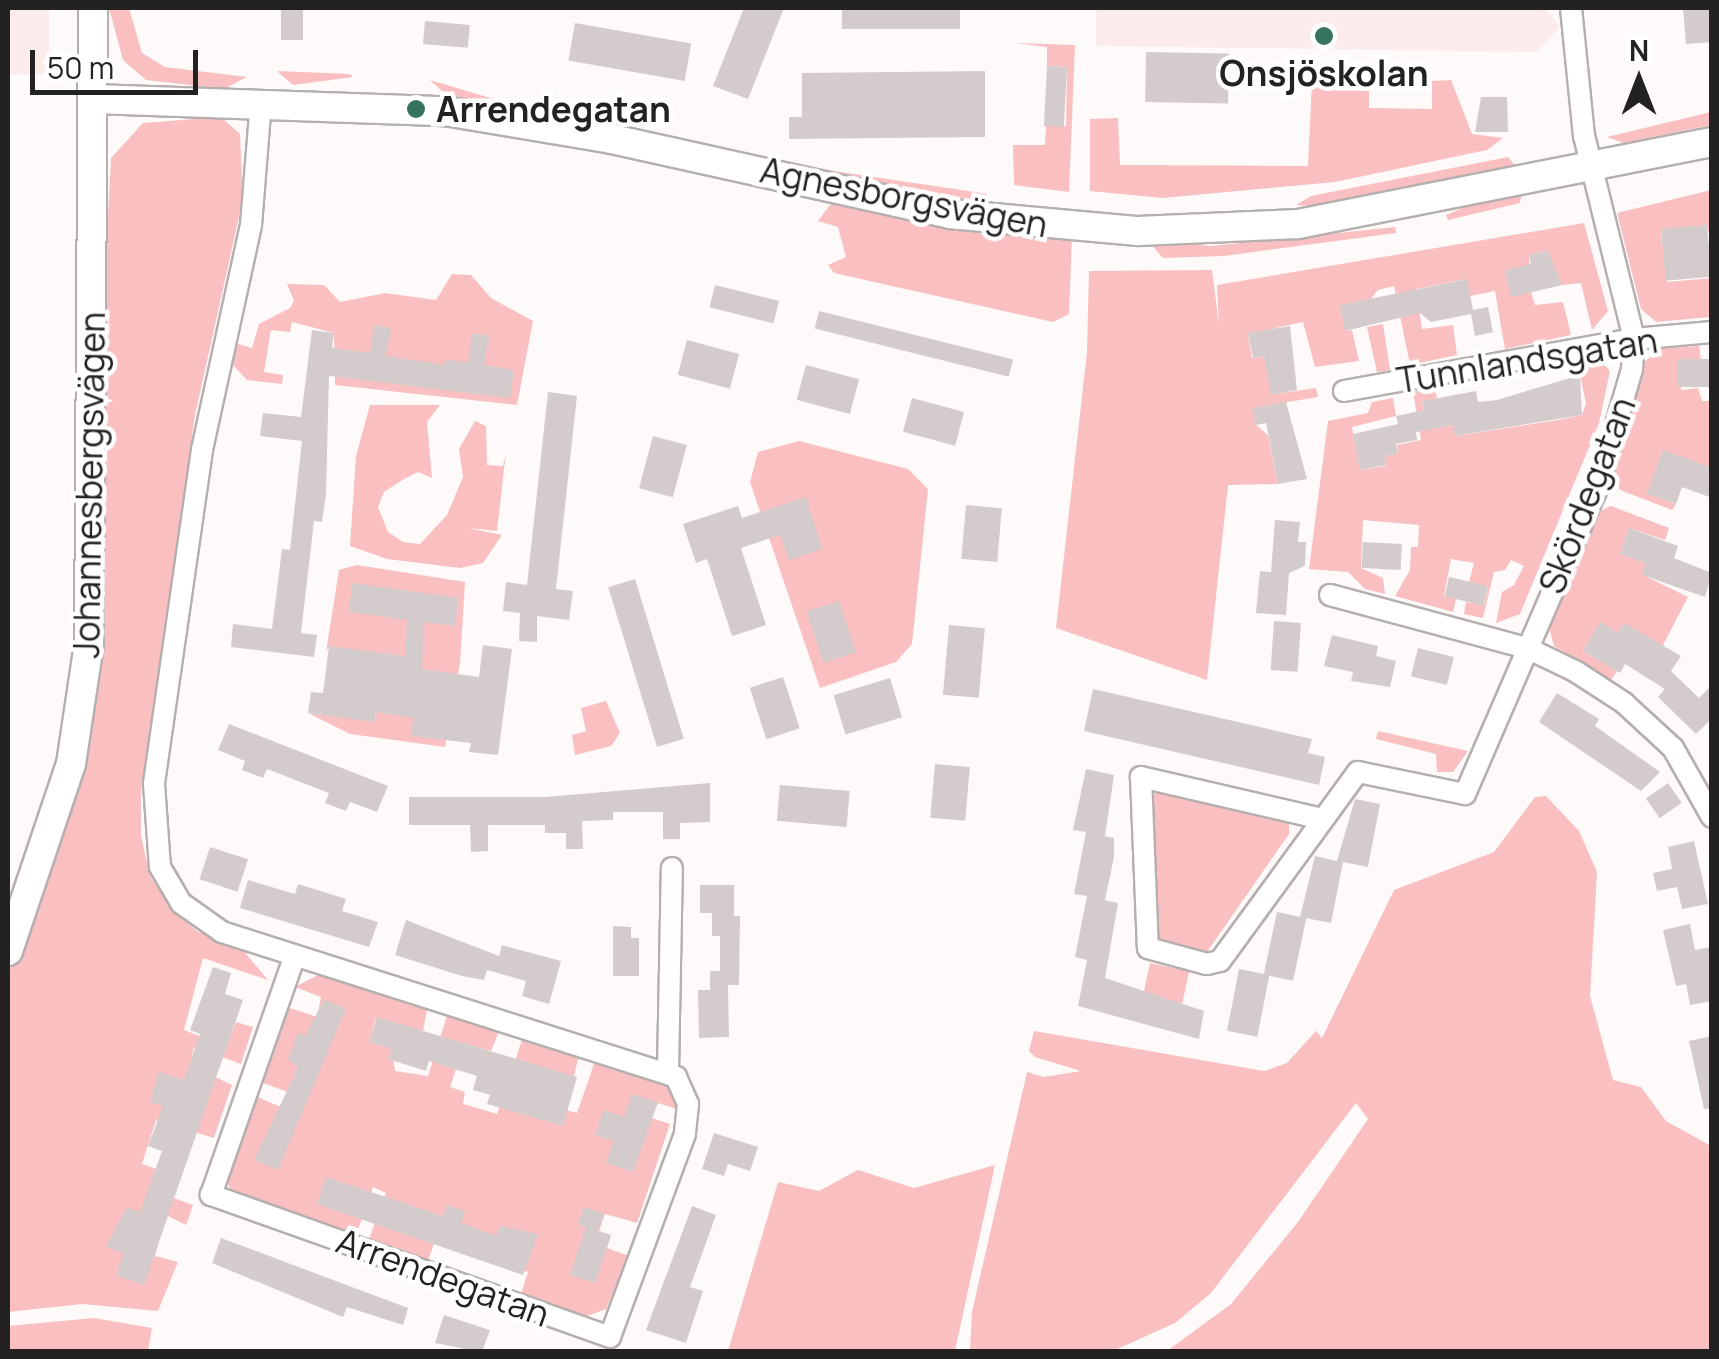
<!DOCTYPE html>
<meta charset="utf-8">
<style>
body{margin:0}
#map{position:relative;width:1719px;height:1359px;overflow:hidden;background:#fefafa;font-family:Manrope,sans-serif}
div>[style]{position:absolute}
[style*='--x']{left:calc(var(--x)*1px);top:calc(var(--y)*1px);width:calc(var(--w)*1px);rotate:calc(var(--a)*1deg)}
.built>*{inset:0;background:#fcebeb;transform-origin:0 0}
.green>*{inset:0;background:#fabfc0;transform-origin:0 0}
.building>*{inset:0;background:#d4cccc;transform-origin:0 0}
.roads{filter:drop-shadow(2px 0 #b6afaf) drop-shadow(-2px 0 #b6afaf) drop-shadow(0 2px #b6afaf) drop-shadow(0 -2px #b6afaf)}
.street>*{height:20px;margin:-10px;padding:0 10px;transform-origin:10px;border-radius:10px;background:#fff}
.secondary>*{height:28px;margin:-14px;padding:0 14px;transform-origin:14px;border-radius:14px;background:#fff}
.dots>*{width:28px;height:28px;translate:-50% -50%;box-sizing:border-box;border:5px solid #fff;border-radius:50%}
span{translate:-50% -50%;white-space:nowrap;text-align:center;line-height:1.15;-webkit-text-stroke:9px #fff;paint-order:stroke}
.poi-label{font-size:35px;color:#242121;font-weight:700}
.left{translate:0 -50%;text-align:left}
.street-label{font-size:35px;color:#242121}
.frame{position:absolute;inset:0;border:10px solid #242121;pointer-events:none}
.north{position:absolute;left:1589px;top:30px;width:100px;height:100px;-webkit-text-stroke:8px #fff;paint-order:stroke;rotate:0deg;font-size:28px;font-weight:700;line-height:40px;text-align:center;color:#242121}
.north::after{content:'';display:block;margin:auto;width:35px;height:45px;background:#242121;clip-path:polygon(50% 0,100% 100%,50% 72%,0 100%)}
.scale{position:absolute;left:30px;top:50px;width:168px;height:45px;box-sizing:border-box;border:5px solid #242121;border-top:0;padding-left:12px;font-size:30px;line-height:35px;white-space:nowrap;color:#242121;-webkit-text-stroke:8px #fff;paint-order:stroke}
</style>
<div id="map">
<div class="built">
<div style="left:8px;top:8px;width:41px;height:66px"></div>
<div style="clip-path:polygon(1096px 8px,1545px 8px,1560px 27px,1536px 52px,1096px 46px)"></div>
</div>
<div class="green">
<div style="clip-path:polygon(109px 8px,129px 8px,142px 53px,165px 67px,247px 77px,224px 89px,146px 80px,123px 60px)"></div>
<div style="clip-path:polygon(1016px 43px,1075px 45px,1069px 192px,1014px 185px,1013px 145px,1045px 145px,1046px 126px,1066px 126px,1067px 67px,1047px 66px,1047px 47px)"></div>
<div style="clip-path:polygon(277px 71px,350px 74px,353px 77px,293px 85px)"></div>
<div style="clip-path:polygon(430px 80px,507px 103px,834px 171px,988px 194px,970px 204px,898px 190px,498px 106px,445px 94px)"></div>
<div style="clip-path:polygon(1369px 80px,1369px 108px,1432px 109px,1432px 81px,1451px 80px,1472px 134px,1503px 138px,1487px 150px,1335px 182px,1163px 198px,1090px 191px,1090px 119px,1118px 118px,1120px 165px,1308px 166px,1312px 81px)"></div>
<div style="clip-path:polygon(1711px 112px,1711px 125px,1624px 143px,1607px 137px)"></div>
<div style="clip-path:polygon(221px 117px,240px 134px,243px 199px,195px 415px,141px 792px,141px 835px,150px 876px,171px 909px,198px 932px,242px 949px,268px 980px,203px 958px,184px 1030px,226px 1046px,236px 1022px,253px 1027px,241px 1064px,194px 1047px,190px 1065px,232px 1085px,214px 1138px,156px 1120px,142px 1164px,156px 1169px,171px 1197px,193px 1205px,186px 1225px,166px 1215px,155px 1256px,178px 1262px,158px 1311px,82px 1304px,8px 1312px,8px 975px,80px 768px,111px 158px,143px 123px)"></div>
<div style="clip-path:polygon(1508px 157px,1517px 168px,1329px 207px,1296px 205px,1311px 196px)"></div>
<div style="clip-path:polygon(1711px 190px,1711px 238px,1706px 225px,1661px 231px,1667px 282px,1711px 278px,1711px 317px,1656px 322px,1641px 309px,1617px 213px)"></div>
<div style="clip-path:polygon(1522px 192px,1520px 203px,1448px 220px,1446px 215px,1491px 196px)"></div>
<div style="clip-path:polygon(843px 204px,987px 235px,1072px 236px,1069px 314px,1053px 322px,834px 273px,828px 265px,846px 257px,838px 227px,818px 221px,830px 205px)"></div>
<div style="clip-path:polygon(1584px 223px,1608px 311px,1592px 330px,1581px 283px,1562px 285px,1547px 251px,1529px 255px,1531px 292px,1535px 305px,1563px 302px,1571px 335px,1505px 349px,1495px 291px,1470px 296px,1466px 279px,1416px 289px,1422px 329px,1453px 325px,1457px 355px,1410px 365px,1394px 286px,1378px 290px,1345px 331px,1352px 330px,1359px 361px,1315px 367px,1303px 322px,1248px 334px,1252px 358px,1264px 356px,1275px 394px,1316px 388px,1318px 397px,1253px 408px,1256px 425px,1268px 435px,1278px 484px,1228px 485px,1207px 680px,1056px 628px,1087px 352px,1089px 271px,1212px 270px,1219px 325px,1217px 285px)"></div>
<div style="clip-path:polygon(1395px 227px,1396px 233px,1224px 256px,1163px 258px,1148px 241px,1211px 246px)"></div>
<div style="clip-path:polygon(452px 274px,471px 275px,491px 298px,533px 321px,517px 405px,335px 385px,334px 333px,292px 322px,290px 332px,271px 330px,264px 372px,283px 375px,282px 384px,247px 380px,228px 360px,235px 343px,252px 348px,259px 324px,290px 308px,294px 301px,287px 284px,324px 285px,340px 302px,385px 293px,436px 300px)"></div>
<div style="clip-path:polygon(1383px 324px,1390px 370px,1377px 372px,1367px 327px)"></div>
<div style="clip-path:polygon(1699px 346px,1701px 360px,1678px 363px,1681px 390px,1698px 388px,1702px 401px,1711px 401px,1711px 468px,1663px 451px,1648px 494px,1676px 504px,1672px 510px,1620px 490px,1613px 474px,1641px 366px,1657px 349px)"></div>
<div style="clip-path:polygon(1599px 359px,1610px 371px,1599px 423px,1520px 614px,1496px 623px,1502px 592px,1514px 585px,1524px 566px,1511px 560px,1505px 570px,1494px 572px,1483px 618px,1464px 614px,1466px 602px,1484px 605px,1488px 587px,1469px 582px,1474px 563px,1451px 559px,1444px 596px,1456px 599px,1453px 612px,1395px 596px,1410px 570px,1411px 547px,1418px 547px,1419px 525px,1363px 520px,1361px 568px,1383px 578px,1385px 594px,1365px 589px,1348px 572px,1309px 569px,1328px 421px,1368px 413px,1372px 402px,1393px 398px,1396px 416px,1352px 427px,1360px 470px,1386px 466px,1385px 456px,1398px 454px,1397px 445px,1421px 440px,1413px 391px,1435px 388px,1437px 398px,1422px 402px,1428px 429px,1453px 425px,1456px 436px,1558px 420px,1582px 415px,1586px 403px,1577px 362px)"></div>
<div style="clip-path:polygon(370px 405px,440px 405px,427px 422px,432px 478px,418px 472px,404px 479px,384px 492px,378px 507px,388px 532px,403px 542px,420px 544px,447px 515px,463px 477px,459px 449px,475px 421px,486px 426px,487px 465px,503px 466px,506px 452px,497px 531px,468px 528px,502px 535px,483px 563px,460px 568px,387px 559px,350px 546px,356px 456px)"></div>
<div style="clip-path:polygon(799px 441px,908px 469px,928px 489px,912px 644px,896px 662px,820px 688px,750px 482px,758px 452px)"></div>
<div style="clip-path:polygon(1611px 506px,1669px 528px,1665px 540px,1629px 528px,1620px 554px,1646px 563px,1643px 575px,1688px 597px,1662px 647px,1624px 623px,1618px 633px,1600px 623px,1583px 651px,1617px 671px,1611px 680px,1554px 646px,1548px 624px,1593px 514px)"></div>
<div style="clip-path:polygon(357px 565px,465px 582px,460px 663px,445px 747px,350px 734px,308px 713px,375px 721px,378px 701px,329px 646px,326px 652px,339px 570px)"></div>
<div style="clip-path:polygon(606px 701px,620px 733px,611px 746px,575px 755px,572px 735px,586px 731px,581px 708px)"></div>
<div style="clip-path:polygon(1378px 731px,1468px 751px,1453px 772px,1437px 772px,1436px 754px,1376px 739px)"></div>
<div style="clip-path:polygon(1158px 791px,1289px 823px,1289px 834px,1207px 952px,1156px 941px,1151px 797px)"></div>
<div style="clip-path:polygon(1546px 796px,1579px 831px,1597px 872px,1590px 996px,1613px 1080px,1641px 1087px,1666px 1121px,1711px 1146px,1711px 1351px,1167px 1351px,1231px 1304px,1298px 1222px,1368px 1119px,1356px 1103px,1211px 1293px,1175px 1323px,1113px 1351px,970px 1351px,972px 1312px,1027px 1072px,1044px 1077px,1081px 1071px,1035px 1057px,1029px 1051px,1034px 1031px,1264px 1071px,1287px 1063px,1316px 1031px,1322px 1038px,1394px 890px,1494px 852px,1535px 797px)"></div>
<div style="left:1150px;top:963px;width:40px;height:33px;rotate:12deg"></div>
<div style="clip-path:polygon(318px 975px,427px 1010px,423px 1031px,376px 1018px,369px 1042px,392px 1049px,395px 1071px,428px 1076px,447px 1016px,499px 1031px,491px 1051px,452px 1040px,456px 1069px,450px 1087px,465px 1092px,463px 1104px,497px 1114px,523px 1037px,579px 1055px,566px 1110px,577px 1113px,595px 1061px,668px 1082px,676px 1109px,658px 1103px,652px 1118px,670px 1124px,637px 1223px,605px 1214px,599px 1231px,611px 1235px,607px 1248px,629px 1256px,606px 1309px,587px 1316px,521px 1294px,528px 1272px,464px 1254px,440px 1226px,428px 1261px,369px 1239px,386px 1193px,373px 1187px,357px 1233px,233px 1194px,224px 1175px,255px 1096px,281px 1107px,288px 1092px,260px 1082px,287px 1007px,317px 1017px,321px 997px,295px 987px)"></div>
<div style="clip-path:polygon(995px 1165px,955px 1351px,728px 1351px,778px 1182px,819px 1191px,858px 1170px,914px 1188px)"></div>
<div style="clip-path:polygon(94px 1318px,152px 1328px,148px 1351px,8px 1351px,8px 1326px)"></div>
</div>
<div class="building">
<div style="left:281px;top:8px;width:22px;height:32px"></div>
<div style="clip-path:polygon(744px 8px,784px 8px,748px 99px,713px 86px)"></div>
<div style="left:842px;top:8px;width:118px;height:21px"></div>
<div style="clip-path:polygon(1683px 8px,1712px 8px,1712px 42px,1686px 44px)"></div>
<div style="left:425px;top:21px;width:45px;height:23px;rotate:5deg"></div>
<div style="left:575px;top:23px;width:118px;height:38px;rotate:10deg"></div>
<div style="left:1146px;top:52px;width:83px;height:50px;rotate:1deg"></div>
<div style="left:1047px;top:66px;width:20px;height:60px;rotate:3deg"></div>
<div style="clip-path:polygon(985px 71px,985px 137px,789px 139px,789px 117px,802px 117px,802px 73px)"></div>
<div style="clip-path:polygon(1481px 97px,1507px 97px,1508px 132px,1475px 132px)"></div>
<div style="left:1707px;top:225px;width:52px;height:46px;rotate:85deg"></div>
<div style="clip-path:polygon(1548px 251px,1562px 285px,1511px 297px,1505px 270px,1531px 264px,1529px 255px)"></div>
<div style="clip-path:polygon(1467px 279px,1473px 310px,1488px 307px,1493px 332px,1475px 336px,1471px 314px,1431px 322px,1420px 313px,1345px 331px,1340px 305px)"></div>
<div style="left:715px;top:285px;width:66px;height:23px;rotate:14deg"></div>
<div style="left:819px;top:311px;width:200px;height:18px;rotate:14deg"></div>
<div style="clip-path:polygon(374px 325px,391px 328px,386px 356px,446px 365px,446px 359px,468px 363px,472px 333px,489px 336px,484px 365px,514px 370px,510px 398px,329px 376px,326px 494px,322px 522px,314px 521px,301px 633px,317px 635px,314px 657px,231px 647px,233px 624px,272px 629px,282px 549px,290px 550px,302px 441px,260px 436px,263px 413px,301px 417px,312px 330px,334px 333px,332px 348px,370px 353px)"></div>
<div style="clip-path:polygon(1290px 326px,1297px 390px,1271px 395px,1264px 356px,1253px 358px,1248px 333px)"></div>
<div style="left:687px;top:340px;width:54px;height:36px;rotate:15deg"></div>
<div style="left:1712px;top:359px;width:28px;height:34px;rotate:90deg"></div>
<div style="left:806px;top:365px;width:55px;height:36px;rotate:15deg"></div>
<div style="clip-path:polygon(1580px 375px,1582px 415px,1455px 436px,1453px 425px,1416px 432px,1417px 440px,1396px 444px,1398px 454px,1385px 456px,1387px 465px,1360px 470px,1353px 434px,1398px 424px,1396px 416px,1424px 410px,1422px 401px,1476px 391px,1478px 402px,1497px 400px)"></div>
<div style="clip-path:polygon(548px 392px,577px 396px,556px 589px,573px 591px,569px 620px,537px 616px,537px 642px,519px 641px,520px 613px,503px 611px,506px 582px,527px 585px)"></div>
<div style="left:912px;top:398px;width:54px;height:35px;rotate:15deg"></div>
<div style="clip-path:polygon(1286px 402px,1307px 479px,1278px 484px,1266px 423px,1256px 425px,1252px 408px)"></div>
<div style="left:653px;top:436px;width:35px;height:54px;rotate:15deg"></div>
<div style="clip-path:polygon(1663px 450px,1712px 468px,1712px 498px,1682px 487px,1676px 504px,1647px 494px)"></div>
<div style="clip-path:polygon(806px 497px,822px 549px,789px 560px,780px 535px,741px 548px,766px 625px,732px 636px,707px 559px,696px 563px,683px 524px,738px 506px,742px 518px)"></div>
<div style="left:966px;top:505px;width:36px;height:54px;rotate:5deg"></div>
<div style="clip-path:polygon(1275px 520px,1300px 522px,1298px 542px,1306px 542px,1305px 566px,1289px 573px,1286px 615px,1256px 613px,1260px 571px,1271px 572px)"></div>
<div style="clip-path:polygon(1629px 528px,1678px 546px,1674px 558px,1712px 573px,1705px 597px,1642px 575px,1646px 563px,1620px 554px)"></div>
<div style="left:1363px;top:542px;width:39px;height:26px;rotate:3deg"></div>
<div style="left:1449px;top:577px;width:40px;height:20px;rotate:13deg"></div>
<div style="left:635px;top:579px;width:167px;height:28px;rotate:73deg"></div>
<div style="clip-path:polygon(352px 583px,459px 598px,455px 626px,424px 622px,422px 669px,479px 677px,483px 645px,512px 649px,498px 755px,469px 752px,471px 743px,411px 736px,413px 718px,376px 712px,375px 722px,308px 713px,311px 692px,323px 693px,329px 646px,405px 656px,407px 620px,349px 612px)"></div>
<div style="left:839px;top:601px;width:54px;height:34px;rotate:72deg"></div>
<div style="left:1274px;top:621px;width:27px;height:49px;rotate:4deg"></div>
<div style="clip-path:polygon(1600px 622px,1618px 633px,1624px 623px,1681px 656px,1671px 671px,1699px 698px,1712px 685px,1712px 718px,1696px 734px,1658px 697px,1665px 689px,1625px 664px,1620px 673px,1583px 651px)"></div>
<div style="left:949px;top:625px;width:36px;height:70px;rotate:5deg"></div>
<div style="clip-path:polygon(1332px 635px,1378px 646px,1376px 656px,1396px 661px,1390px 687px,1351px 681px,1353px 672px,1324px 666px)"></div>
<div style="left:1418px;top:648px;width:37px;height:29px;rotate:14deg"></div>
<div style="left:783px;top:677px;width:54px;height:35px;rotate:72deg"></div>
<div style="left:890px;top:678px;width:41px;height:59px;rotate:73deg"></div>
<div style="clip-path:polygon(1093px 689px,1312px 739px,1308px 753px,1325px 757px,1319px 785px,1084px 731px)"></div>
<div style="clip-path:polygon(1557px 693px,1599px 719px,1595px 726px,1660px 772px,1641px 791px,1539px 722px)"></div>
<div style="clip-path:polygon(229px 724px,388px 786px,377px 812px,350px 802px,346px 811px,325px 803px,329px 793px,267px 769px,263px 778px,242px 770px,245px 761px,218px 750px)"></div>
<div style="left:935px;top:764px;width:35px;height:54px;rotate:5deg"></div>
<div style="clip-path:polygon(1086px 769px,1114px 775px,1105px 836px,1114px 838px,1114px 857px,1105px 900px,1118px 903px,1105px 978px,1204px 1011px,1199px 1039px,1078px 1006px,1087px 960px,1075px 957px,1087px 896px,1074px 894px,1086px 832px,1073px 830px)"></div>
<div style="clip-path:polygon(710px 783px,710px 822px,680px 823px,680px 839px,663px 839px,663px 812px,613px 812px,613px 820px,582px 821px,583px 849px,566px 849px,566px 833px,545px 833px,545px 825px,488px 825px,488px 851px,471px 852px,470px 825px,409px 825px,409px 797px,545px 797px)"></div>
<div style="left:1668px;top:783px;width:24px;height:27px;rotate:55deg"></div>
<div style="left:780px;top:785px;width:70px;height:36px;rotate:5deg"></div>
<div style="clip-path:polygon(1355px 799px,1380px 804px,1368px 867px,1343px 862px,1331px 923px,1300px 917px,1315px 856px,1337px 861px)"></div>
<div style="clip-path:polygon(1694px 841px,1708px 904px,1682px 909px,1677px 887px,1657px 891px,1653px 873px,1672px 869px,1668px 847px)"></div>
<div style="left:210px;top:847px;width:40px;height:34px;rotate:18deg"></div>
<div style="clip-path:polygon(248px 880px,295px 894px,298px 884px,346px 899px,342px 911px,378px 922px,369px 947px,240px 908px)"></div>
<div style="clip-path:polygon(700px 885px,734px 885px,734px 916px,740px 916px,739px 985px,728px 985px,729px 1037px,699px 1038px,698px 990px,710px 990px,710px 971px,720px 971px,720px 936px,712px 936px,712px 913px,700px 913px)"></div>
<div style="left:1277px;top:912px;width:30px;height:64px;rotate:12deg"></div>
<div style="clip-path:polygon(406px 920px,499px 956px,502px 945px,561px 961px,549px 1004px,522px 996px,526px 981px,487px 970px,484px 980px,462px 976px,395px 955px)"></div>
<div style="clip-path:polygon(1690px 924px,1695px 950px,1712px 947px,1712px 1001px,1690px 1005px,1686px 984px,1676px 986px,1663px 930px)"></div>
<div style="clip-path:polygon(613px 926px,631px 927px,631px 938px,639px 938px,639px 976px,613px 976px)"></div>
<div style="clip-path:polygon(213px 967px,231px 973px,225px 994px,243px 1000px,144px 1285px,116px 1275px,124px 1254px,106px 1247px,127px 1207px,140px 1212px,162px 1151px,148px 1146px,163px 1106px,150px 1102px,159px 1072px,184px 1080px,200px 1034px,190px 1030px)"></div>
<div style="left:1239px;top:969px;width:31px;height:63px;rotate:11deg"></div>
<div style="clip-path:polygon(324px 1000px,346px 1008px,278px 1170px,254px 1160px,298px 1068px,288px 1059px,298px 1033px,305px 1036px)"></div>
<div style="clip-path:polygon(377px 1017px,577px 1077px,563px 1126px,487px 1104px,490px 1095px,473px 1090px,477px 1076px,429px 1061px,426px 1071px,388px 1059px,392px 1049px,369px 1042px)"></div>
<div style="clip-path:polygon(1712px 1036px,1712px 1108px,1704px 1109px,1689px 1041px)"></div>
<div style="clip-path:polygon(632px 1094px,658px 1102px,633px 1172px,606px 1163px,614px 1141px,595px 1135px,604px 1110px,624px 1117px)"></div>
<div style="clip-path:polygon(714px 1133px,758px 1147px,750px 1171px,728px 1164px,724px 1176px,702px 1169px)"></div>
<div style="clip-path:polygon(326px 1177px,443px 1216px,447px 1205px,465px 1211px,461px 1223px,496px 1236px,500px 1226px,538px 1234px,523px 1275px,317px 1204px)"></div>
<div style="clip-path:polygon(692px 1206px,716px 1215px,690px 1287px,703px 1291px,686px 1343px,646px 1330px)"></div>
<div style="clip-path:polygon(584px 1207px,604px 1214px,598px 1231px,611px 1235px,595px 1283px,570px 1275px,586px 1227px,594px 1230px,578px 1224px)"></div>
<div style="clip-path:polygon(221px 1238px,408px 1308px,403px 1325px,347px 1307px,343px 1317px,212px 1263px)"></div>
<div style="clip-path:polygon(444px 1315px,490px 1330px,482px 1352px,435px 1343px)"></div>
</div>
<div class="roads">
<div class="street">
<div style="--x:261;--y:101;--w:124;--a:94.6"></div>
<div style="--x:251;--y:225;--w:230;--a:102.3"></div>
<div style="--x:202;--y:450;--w:337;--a:98.2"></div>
<div style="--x:154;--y:784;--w:83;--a:85.9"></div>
<div style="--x:160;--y:867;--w:42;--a:59.7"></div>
<div style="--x:181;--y:903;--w:50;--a:35.3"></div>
<div style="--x:222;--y:932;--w:477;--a:17.7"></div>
<div style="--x:676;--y:1077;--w:30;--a:66"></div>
<div style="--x:688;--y:1104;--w:30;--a:96"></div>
<div style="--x:685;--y:1134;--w:216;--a:110.3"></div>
<div style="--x:610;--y:1337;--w:424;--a:-160.4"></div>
<div style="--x:211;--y:1195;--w:251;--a:-70.7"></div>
<div style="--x:1344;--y:391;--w:295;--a:-10.2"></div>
<div style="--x:1634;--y:339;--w:78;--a:-5.1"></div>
<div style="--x:1330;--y:595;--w:204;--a:15.1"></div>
<div style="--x:1527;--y:648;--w:53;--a:25.6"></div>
<div style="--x:1575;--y:671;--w:59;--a:33.1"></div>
<div style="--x:1624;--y:703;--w:67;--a:42.6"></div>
<div style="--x:1673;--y:748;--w:79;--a:60.5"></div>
<div style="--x:1318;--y:818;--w:182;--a:-167"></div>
<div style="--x:1141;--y:777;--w:171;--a:87.7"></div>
<div style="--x:1148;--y:948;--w:61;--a:15.2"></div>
<div style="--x:1207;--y:964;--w:13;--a:-13"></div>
<div style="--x:1220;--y:961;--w:234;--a:-53.9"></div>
<div style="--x:1358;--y:772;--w:109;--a:11.6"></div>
<div style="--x:1465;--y:794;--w:332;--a:-66.6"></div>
<div style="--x:1597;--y:489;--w:125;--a:-73.7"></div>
<div style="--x:1632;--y:369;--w:30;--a:-86"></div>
<div style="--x:1634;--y:339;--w:209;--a:-103.8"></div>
<div style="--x:1584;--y:136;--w:129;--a:-95.8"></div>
<div style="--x:668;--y:1070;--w:202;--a:-88.9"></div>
</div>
<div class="secondary">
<div style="--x:93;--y:99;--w:352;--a:2"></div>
<div style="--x:445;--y:111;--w:169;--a:9.5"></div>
<div style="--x:612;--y:139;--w:346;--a:12.5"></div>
<div style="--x:950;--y:214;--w:189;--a:5.2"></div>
<div style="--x:1138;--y:231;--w:160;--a:-2.5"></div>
<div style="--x:1298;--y:224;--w:422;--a:-11.2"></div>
<div style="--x:8;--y:951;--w:197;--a:-71.4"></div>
<div style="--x:71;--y:764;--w:122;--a:-81.5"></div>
<div style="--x:89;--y:643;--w:635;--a:-89.64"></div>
</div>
</div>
<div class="dots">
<div style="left:1324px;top:36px;background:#367461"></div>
<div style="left:416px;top:109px;background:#367461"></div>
</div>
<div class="poi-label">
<span style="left:1324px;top:73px">Onsjöskolan</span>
<span class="left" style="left:436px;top:109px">Arrendegatan</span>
</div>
<div class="street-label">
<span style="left:904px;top:197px;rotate:11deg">Agnesborgsvägen</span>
<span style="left:1527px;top:360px;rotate:-9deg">Tunnlandsgatan</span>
<span style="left:89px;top:485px;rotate:-89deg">Johannesbergsvägen</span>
<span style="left:1587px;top:495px;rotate:-69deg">Skördegatan</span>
<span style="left:443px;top:1277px;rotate:20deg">Arrendegatan</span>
</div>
<div class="frame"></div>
<div class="north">N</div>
<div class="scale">50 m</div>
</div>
